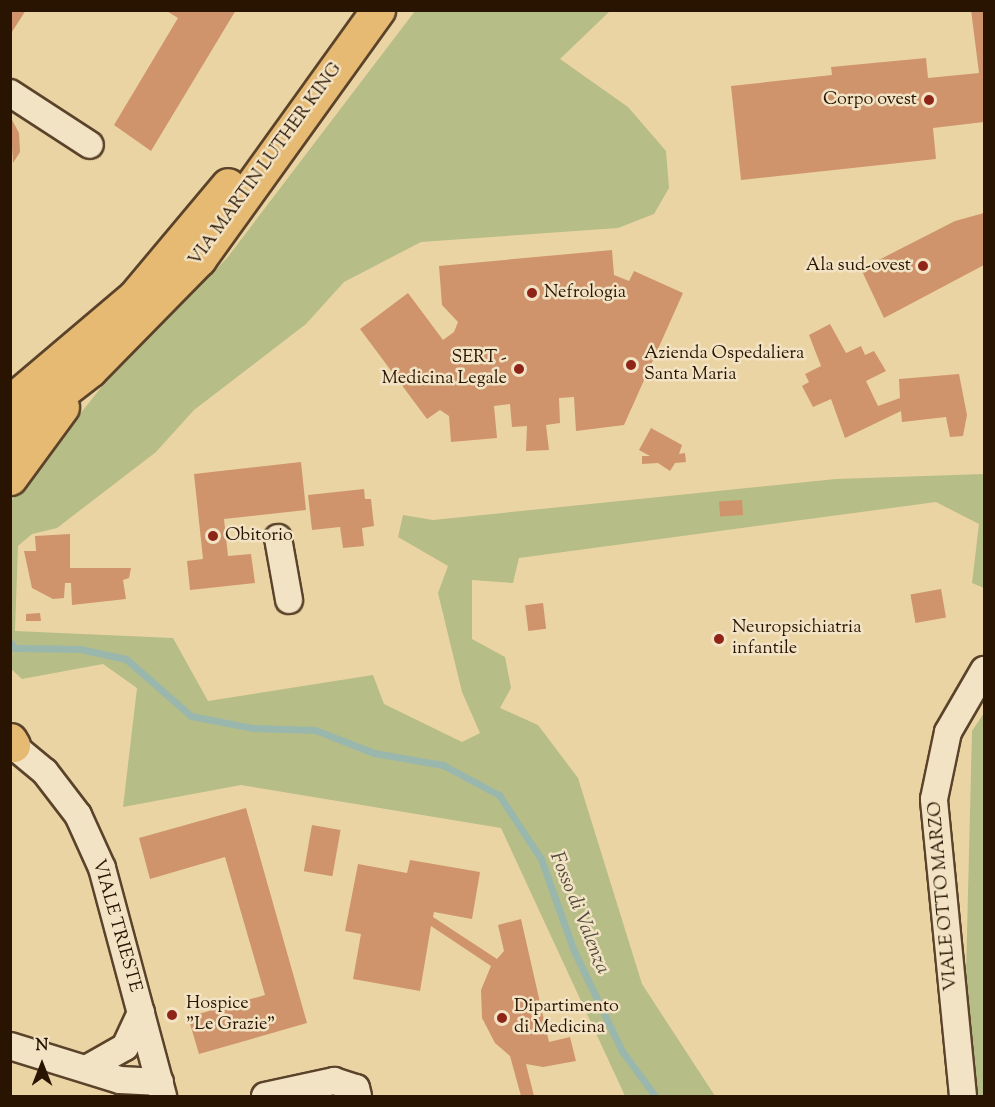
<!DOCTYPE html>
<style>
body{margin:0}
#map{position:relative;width:995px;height:1107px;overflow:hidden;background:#ebd4a4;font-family:"Sorts Mill Goudy",serif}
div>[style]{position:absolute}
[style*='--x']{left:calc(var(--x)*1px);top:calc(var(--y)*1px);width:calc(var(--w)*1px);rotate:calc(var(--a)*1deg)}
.green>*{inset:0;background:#b7bd86}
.stream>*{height:7px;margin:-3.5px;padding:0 3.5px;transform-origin:3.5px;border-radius:3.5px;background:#9ab7ae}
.building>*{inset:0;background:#cf946b;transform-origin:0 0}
.roads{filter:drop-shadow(2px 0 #5a432a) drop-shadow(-2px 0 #5a432a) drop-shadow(0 2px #5a432a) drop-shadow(0 -2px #5a432a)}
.minor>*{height:26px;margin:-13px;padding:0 13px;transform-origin:13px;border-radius:13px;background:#f2e3c4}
.major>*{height:33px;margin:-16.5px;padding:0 16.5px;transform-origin:16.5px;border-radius:16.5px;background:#e6ba72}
.dots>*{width:16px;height:16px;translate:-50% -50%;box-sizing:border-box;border:3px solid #f2e3c4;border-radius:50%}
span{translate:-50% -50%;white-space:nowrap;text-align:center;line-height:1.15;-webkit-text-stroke:5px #f2e3c4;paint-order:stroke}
.poi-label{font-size:18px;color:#291301}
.right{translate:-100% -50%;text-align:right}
.left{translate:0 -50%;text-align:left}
.street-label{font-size:18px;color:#291301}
.water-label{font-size:20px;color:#514c3e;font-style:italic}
.frame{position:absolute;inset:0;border:12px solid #291301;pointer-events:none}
.north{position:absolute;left:12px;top:1035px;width:60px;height:60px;-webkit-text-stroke:4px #f2e3c4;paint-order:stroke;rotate:0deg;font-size:16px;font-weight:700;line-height:24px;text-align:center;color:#291301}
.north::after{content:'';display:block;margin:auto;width:21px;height:27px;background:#291301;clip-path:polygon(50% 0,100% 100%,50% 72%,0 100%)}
</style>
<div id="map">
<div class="green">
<div style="clip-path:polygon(415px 11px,610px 11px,560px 59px,628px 107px,666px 151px,669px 188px,654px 214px,618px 228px,421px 242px,344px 282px,306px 324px,194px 410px,156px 452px,57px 528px,32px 534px,18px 546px,15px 631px,173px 638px,208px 701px,373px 675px,384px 704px,462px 742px,480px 733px,462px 692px,438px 593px,448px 566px,398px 537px,403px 515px,433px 520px,836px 479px,984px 474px,984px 588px,972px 583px,979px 524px,936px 502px,519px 558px,513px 583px,472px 580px,472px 639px,505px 657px,511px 688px,500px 708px,538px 725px,578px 778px,642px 984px,715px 1096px,625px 1096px,501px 828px,241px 785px,123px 807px,137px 688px,103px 664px,22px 679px,11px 669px,10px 502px,107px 380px,227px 258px)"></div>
<div style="clip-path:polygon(984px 713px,984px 1096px,963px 1096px,972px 731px)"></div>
</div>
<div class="stream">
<div style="--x:10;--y:642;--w:8;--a:50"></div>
<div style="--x:15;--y:648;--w:65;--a:0.9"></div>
<div style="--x:80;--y:649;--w:47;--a:12.3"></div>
<div style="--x:126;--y:659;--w:86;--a:41.2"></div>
<div style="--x:191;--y:716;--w:62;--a:11.1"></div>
<div style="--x:252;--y:728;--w:63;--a:1.8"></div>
<div style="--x:315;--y:730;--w:63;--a:21.3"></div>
<div style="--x:374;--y:753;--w:70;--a:9.9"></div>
<div style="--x:443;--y:765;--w:64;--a:28.2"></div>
<div style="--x:499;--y:795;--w:77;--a:56.7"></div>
<div style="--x:541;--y:859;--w:98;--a:70.3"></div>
<div style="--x:574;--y:951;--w:111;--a:64.4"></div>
<div style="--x:622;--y:1051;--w:56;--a:53.7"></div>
</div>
<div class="building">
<div style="clip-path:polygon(10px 10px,26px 10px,10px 35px)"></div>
<div style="clip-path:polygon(165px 10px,236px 10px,151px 151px,114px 125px,178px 18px)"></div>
<div style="clip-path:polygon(971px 10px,984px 10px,984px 122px,933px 128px,936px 159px,741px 180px,731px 86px,832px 75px,831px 67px,926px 58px,928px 78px,979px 73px)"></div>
<div style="clip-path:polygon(10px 116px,19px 133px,20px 152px,13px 163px)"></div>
<div style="clip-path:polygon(984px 213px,984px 265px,884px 318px,861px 269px,955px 221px)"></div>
<div style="clip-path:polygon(612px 250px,614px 275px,629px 281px,634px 271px,683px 293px,624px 425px,576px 431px,574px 397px,559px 398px,560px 423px,546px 425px,549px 450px,526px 451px,527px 426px,512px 427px,510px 404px,494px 406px,497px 438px,451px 442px,449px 416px,440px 410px,427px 419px,360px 329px,408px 293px,443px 340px,454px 332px,458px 322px,442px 305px,439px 266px)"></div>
<div style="clip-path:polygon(830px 324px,846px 353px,861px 346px,865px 355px,874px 351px,886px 371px,866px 381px,878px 406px,900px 398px,899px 379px,959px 374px,967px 415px,963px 436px,950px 437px,946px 417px,902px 422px,901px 411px,845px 438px,831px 399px,813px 407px,802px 386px,809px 382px,805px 374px,821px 366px,809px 335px)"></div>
<div style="clip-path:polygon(651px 428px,682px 445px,679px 454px,685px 453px,686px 462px,675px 463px,670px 471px,658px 463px,642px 464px,642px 456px,650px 456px,639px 450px)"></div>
<div style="clip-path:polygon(301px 462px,306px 510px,224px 519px,228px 556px,251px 554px,255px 583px,190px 590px,187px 561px,203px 559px,194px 474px)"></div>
<div style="clip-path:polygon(364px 489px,365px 499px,371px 499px,374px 526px,362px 528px,364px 546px,343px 548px,340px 527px,312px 530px,308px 495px)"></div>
<div style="left:742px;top:500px;width:15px;height:23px;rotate:86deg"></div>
<div style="clip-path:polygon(70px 534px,70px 568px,131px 568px,129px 578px,123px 580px,126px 599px,72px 605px,71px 583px,65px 583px,64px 598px,53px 599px,32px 588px,24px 551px,36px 551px,35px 536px)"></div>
<div style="left:941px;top:589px;width:29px;height:31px;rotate:80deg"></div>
<div style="left:543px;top:603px;width:26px;height:18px;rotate:83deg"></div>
<div style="clip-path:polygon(40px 613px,41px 621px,26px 621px,26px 614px)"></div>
<div style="clip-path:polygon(246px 808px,307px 1023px,199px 1054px,188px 1017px,265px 995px,225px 857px,150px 879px,139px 838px)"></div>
<div style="left:312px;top:825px;width:29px;height:47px;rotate:10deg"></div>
<div style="clip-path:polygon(410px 860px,480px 872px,472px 919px,434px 912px,433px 917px,497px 959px,504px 951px,498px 925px,521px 919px,549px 1042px,570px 1037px,576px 1061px,543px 1067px,526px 1064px,534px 1096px,521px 1096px,510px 1056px,495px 1043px,482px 1018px,481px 990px,491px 966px,431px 926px,420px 991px,353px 979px,361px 934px,345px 931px,358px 864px,407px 873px)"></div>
</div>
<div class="roads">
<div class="minor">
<div style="--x:10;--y:93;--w:95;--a:33"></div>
<div style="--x:278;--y:538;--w:63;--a:79.9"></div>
<div style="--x:10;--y:743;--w:45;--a:39.6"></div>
<div style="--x:45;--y:772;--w:54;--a:52.5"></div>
<div style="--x:78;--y:815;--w:58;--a:65.6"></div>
<div style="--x:102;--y:868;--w:236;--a:75"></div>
<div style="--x:10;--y:1046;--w:115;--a:17.2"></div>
<div style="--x:120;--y:1080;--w:40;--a:2.9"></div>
<div style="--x:86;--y:1069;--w:45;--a:-29.4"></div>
<div style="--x:125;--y:1047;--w:38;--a:-65"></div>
<div style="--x:265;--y:1096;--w:71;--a:-12.3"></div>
<div style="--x:334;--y:1081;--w:23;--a:18"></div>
<div style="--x:356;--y:1088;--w:8;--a:76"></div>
<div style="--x:963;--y:1096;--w:298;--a:-95.6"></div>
<div style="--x:934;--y:799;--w:68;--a:-78.2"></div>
<div style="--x:948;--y:732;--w:72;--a:-59.9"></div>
</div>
<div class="major">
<div style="--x:10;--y:402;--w:162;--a:-40.3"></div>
<div style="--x:134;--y:297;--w:146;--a:-50"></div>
<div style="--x:10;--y:432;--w:101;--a:-37.8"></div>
<div style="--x:90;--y:370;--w:156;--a:-45.5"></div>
<div style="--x:199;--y:259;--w:307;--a:-54.3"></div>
<div style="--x:10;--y:478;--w:88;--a:-53.8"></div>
<div style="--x:10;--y:740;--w:6;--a:59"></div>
</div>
</div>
<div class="dots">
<div style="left:929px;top:100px;background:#8f2418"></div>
<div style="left:923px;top:266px;background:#8f2418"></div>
<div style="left:532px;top:293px;background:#8f2418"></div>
<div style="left:631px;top:365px;background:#8f2418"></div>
<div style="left:519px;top:369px;background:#8f2418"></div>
<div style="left:213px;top:536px;background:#8f2418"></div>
<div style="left:719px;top:639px;background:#8f2418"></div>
<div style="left:172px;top:1015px;background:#8f2418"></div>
<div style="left:502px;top:1018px;background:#8f2418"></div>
</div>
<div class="poi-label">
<span class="right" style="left:917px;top:100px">Corpo ovest</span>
<span class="right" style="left:911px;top:266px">Ala sud-ovest</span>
<span class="left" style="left:544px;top:293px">Nefrologia</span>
<span class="left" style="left:644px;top:365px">Azienda Ospedaliera<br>Santa Maria</span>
<span class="right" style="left:507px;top:369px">SERT -<br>Medicina Legale</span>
<span class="left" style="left:225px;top:536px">Obitorio</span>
<span class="left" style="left:732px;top:639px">Neuropsichiatria<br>infantile</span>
<span class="left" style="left:186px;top:1015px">Hospice<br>"Le Grazie"</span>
<span class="left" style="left:514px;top:1018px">Dipartimento<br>di Medicina</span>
</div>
<div class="street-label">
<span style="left:266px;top:165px;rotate:-54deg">VIA MARTIN LUTHER KING</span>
<span style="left:944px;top:896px;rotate:-95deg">VIALE OTTO MARZO</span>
<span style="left:116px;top:926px;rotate:74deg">VIALE TRIESTE</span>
</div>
<div class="water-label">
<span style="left:579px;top:913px;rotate:68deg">Fosso di Valenza</span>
</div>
<div class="frame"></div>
<div class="north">N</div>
</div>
